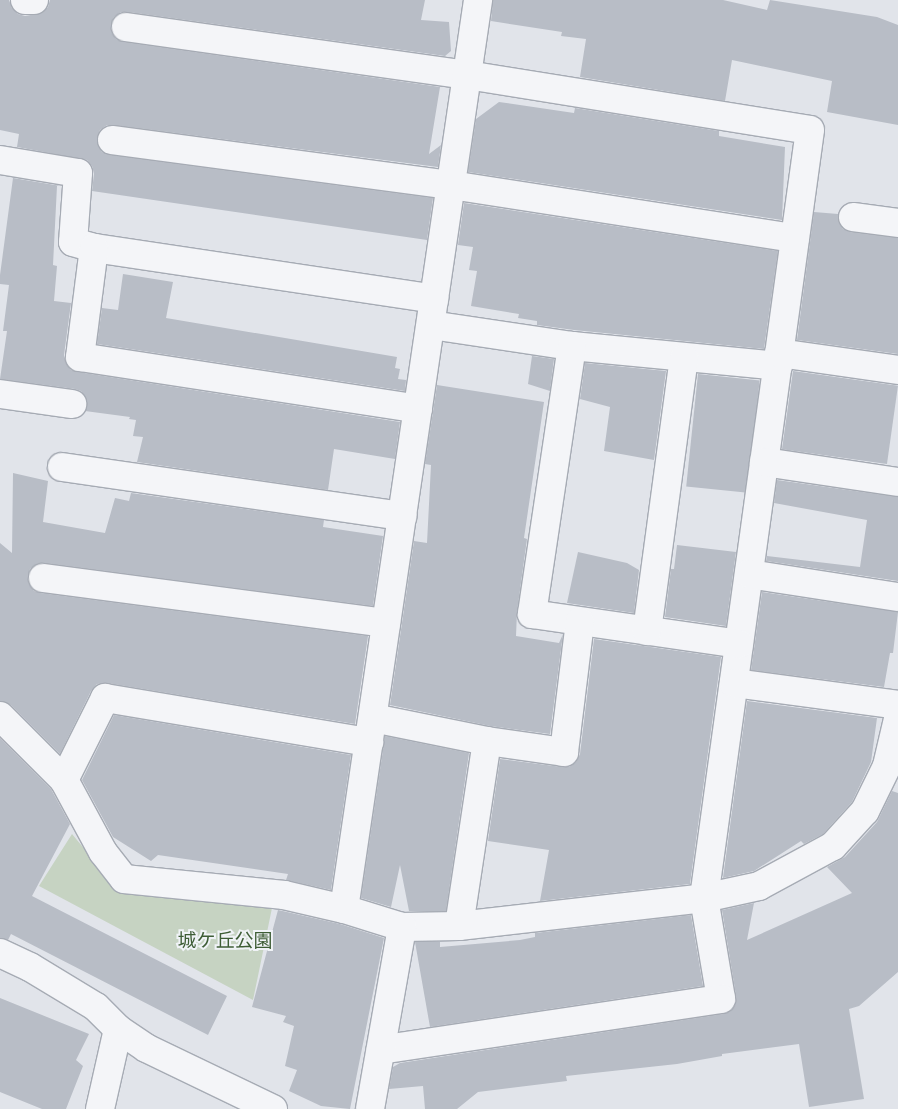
<!DOCTYPE html>
<meta charset="utf-8">
<style>
body{margin:0}
#map{position:relative;width:898px;height:1109px;overflow:hidden;background:#e1e4ea;font-family:Jost,"Noto Sans JP",sans-serif}
div>[style]{position:absolute}
[style*='--x']{left:calc(var(--x)*1px);top:calc(var(--y)*1px);width:calc(var(--w)*1px);rotate:calc(var(--a)*1deg)}
.green>*{inset:0;background:#c6d3c2}
.building>*{inset:0;background:#b8bdc6;transform-origin:0 0}
.roads{filter:drop-shadow(1px 0 #a6abb4) drop-shadow(-1px 0 #a6abb4) drop-shadow(0 1px #a6abb4) drop-shadow(0 -1px #a6abb4)}
.minor>*{height:28px;margin:-14px;padding:0 14px;transform-origin:14px;border-radius:14px;background:#f4f5f8}
span{translate:-50% -50%;white-space:nowrap;text-align:center;line-height:1.15;-webkit-text-stroke:4px #f0f3f7;paint-order:stroke}
.park-label{font-size:19px;color:#3e5d36}
</style>
<div id="map">
<div class="green">
<div style="clip-path:polygon(72px 834px,116px 887px,272px 908px,253px 1000px,39px 886px)"></div>
</div>
<div class="building">
<div style="clip-path:polygon(0 0,9px 0,12px 8px,18px 14px,25px 16px,42px 13px,48px 7px,50px 0,425px 0,421px 20px,449px 22px,451px 51px,445px 56px,128px 12px,121px 12px,114px 17px,111px 25px,112px 33px,116px 39px,124px 42px,440px 87px,429px 154px,441px 145px,438px 167px,114px 125px,107px 125px,100px 130px,97px 138px,98px 146px,102px 152px,110px 155px,433px 198px,427px 240px,92px 191px,94px 174px,92px 166px,87px 160px,17px 147px,19px 134px,0 130px)"></div>
<div style="clip-path:polygon(493px 0,723px 0,767px 10px,770px 0,877px 17px,898px 25px,898px 125px,827px 112px,832px 81px,732px 60px,725px 101px,580px 77px,586px 39px,561px 36px,562px 32px,491px 21px)"></div>
<div style="clip-path:polygon(499px 102px,574px 113px,575px 108px,719px 131px,719px 136px,785px 147px,782px 220px,468px 172px,476px 119px)"></div>
<div style="clip-path:polygon(13px 178px,61px 186px,57px 186px,53px 265px,57px 266px,54px 301px,71px 303px,64px 355px,66px 363px,71px 370px,78px 372px,400px 422px,395px 459px,334px 449px,328px 490px,137px 462px,143px 437px,133px 436px,136px 420px,129px 419px,130px 417px,85px 411px,86px 398px,81px 391px,75px 389px,0 379px,7px 331px,3px 331px,9px 285px,0 284px,0 275px)"></div>
<div style="clip-path:polygon(464px 203px,778px 251px,764px 349px,574px 330px,537px 325px,537px 321px,518px 318px,519px 314px,471px 306px,477px 271px,469px 270px,473px 247px,458px 245px)"></div>
<div style="clip-path:polygon(814px 212px,838px 214px,839px 223px,843px 229px,850px 232px,898px 238px,898px 354px,797px 340px)"></div>
<div style="clip-path:polygon(123px 274px,173px 282px,166px 318px,397px 357px,395px 368px,400px 369px,398px 379px,406px 380px,405px 391px,97px 344px,102px 308px,118px 310px)"></div>
<div style="clip-path:polygon(532px 356px,554px 359px,550px 391px,528px 384px)"></div>
<div style="clip-path:polygon(585px 363px,666px 371px,654px 460px,604px 451px,610px 407px,580px 399px)"></div>
<div style="left:793px;top:371px;width:106px;height:79px;rotate:8deg"></div>
<div style="left:698px;top:374px;width:62px;height:113px;rotate:6deg"></div>
<div style="clip-path:polygon(437px 385px,544px 402px,524px 538px,527px 539px,517px 612px,516px 636px,559px 643px,563px 634px,550px 734px,490px 726px,390px 705px,414px 541px,427px 543px,431px 465px,425px 464px)"></div>
<div style="clip-path:polygon(13px 473px,48px 481px,43px 522px,105px 533px,115px 498px,129px 501px,131px 493px,324px 520px,323px 527px,383px 536px,373px 606px,45px 563px,37px 564px,30px 569px,28px 576px,29px 584px,34px 591px,41px 593px,368px 636px,355px 724px,107px 683px,97px 684px,91px 691px,60px 754px,11px 705px,0 701px,0 543px,12px 553px)"></div>
<div style="clip-path:polygon(777px 480px,898px 497px,898px 581px,766px 561px,767px 556px,860px 567px,867px 520px,774px 503px)"></div>
<div style="clip-path:polygon(677px 545px,736px 552px,726px 626px,665px 617px,671px 569px,674px 569px)"></div>
<div style="clip-path:polygon(578px 552px,627px 563px,639px 570px,634px 613px,567px 603px)"></div>
<div style="clip-path:polygon(762px 592px,898px 612px,893px 653px,890px 653px,884px 687px,751px 670px)"></div>
<div style="clip-path:polygon(594px 639px,721px 657px,690px 884px,540px 901px,549px 850px,488px 841px,500px 759px,562px 767px,569px 767px,576px 762px,580px 754px)"></div>
<div style="clip-path:polygon(747px 701px,877px 718px,871px 762px,852px 802px,823px 834px,804px 844px,801px 841px,754px 871px,723px 878px)"></div>
<div style="clip-path:polygon(114px 715px,351px 755px,331px 890px,286px 880px,288px 874px,158px 855px,151px 861px,113px 837px,82px 780px)"></div>
<div style="clip-path:polygon(385px 736px,469px 753px,446px 911px,409px 911px,400px 865px,391px 907px,361px 898px)"></div>
<div style="clip-path:polygon(0 738px,51px 789px,70px 824px,32px 896px,227px 996px,208px 1035px,11px 934px,8px 940px,0 938px)"></div>
<div style="clip-path:polygon(892px 791px,898px 793px,898px 972px,859px 1006px,849px 1009px,864px 1099px,809px 1107px,799px 1044px,722px 1054px,722px 1056px,677px 1064px,566px 1076px,567px 1081px,478px 1092px,457px 1109px,425px 1109px,423px 1086px,389px 1089px,393px 1067px,400px 1063px,723px 1014px,730px 1011px,735px 1005px,736px 996px,722px 910px,754px 903px,747px 940px,852px 893px,827px 867px,845px 857px,877px 822px)"></div>
<div style="clip-path:polygon(278px 910px,340px 924px,384px 938px,350px 1109px,321px 1106px,289px 1091px,297px 1070px,285px 1066px,294px 1026px,283px 1022px,286px 1016px,252px 1007px)"></div>
<div style="clip-path:polygon(691px 915px,703px 986px,430px 1027px,415px 942px,440px 942px,440px 947px,520px 940px,535px 937px,535px 933px)"></div>
<div style="clip-path:polygon(0 998px,89px 1034px,76px 1060px,83px 1066px,66px 1109px,42px 1109px,0 1092px)"></div>
</div>
<div class="roads">
<div class="minor">
<div style="--x:25;--y:0;--w:9;--a:0"></div>
<div style="--x:126;--y:27;--w:344;--a:8"></div>
<div style="--x:467;--y:75;--w:347;--a:9.1"></div>
<div style="--x:810;--y:130;--w:775;--a:97.86"></div>
<div style="--x:704;--y:898;--w:102;--a:80.4"></div>
<div style="--x:721;--y:999;--w:344;--a:171.5"></div>
<div style="--x:112;--y:140;--w:342;--a:7.6"></div>
<div style="--x:451;--y:185;--w:348;--a:8.8"></div>
<div style="--x:0;--y:160;--w:79;--a:9.5"></div>
<div style="--x:78;--y:173;--w:69;--a:94.1"></div>
<div style="--x:73;--y:242;--w:22;--a:16"></div>
<div style="--x:94;--y:248;--w:344;--a:8.5"></div>
<div style="--x:853;--y:217;--w:45;--a:7.6"></div>
<div style="--x:94;--y:248;--w:110;--a:97.3"></div>
<div style="--x:80;--y:357;--w:342;--a:8.7"></div>
<div style="--x:431;--y:325;--w:143;--a:8.5"></div>
<div style="--x:572;--y:346;--w:207;--a:5.5"></div>
<div style="--x:572;--y:346;--w:271;--a:98.5"></div>
<div style="--x:532;--y:614;--w:209;--a:8.2"></div>
<div style="--x:779;--y:353;--w:120;--a:8.1"></div>
<div style="--x:0;--y:394;--w:73;--a:7.9"></div>
<div style="--x:764;--y:462;--w:135;--a:8.5"></div>
<div style="--x:62;--y:467;--w:344;--a:8.2"></div>
<div style="--x:749;--y:574;--w:151;--a:8.8"></div>
<div style="--x:43;--y:578;--w:346;--a:7.5"></div>
<div style="--x:647;--y:631;--w:275;--a:-82.3"></div>
<div style="--x:734;--y:683;--w:165;--a:7.6"></div>
<div style="--x:0;--y:716;--w:91;--a:45"></div>
<div style="--x:64;--y:780;--w:82;--a:61.6"></div>
<div style="--x:103;--y:852;--w:34;--a:52"></div>
<div style="--x:124;--y:879;--w:161;--a:5.7"></div>
<div style="--x:284;--y:895;--w:62;--a:13.1"></div>
<div style="--x:344;--y:909;--w:61;--a:17.2"></div>
<div style="--x:402;--y:927;--w:57;--a:-1"></div>
<div style="--x:459;--y:926;--w:247;--a:-6.5"></div>
<div style="--x:704;--y:898;--w:56;--a:-12.3"></div>
<div style="--x:759;--y:886;--w:84;--a:-28.4"></div>
<div style="--x:833;--y:846;--w:47;--a:-47.6"></div>
<div style="--x:865;--y:811;--w:50;--a:-63.9"></div>
<div style="--x:887;--y:766;--w:48;--a:-76.8"></div>
<div style="--x:373;--y:718;--w:116;--a:11.4"></div>
<div style="--x:487;--y:741;--w:78;--a:8.1"></div>
<div style="--x:564;--y:752;--w:131;--a:-83"></div>
<div style="--x:64;--y:780;--w:92;--a:-63.4"></div>
<div style="--x:105;--y:698;--w:268;--a:9.5"></div>
<div style="--x:344;--y:909;--w:919;--a:-81.61"></div>
<div style="--x:459;--y:926;--w:187;--a:-81.4"></div>
<div style="--x:0;--y:953;--w:33;--a:25"></div>
<div style="--x:30;--y:967;--w:77;--a:31.2"></div>
<div style="--x:96;--y:1007;--w:31;--a:45"></div>
<div style="--x:118;--y:1029;--w:34;--a:34"></div>
<div style="--x:146;--y:1048;--w:141;--a:25.7"></div>
<div style="--x:100;--y:1109;--w:82;--a:-77.3"></div>
<div style="--x:370;--y:1109;--w:185;--a:-80"></div>
</div>
</div>
<div class="park-label">
<span style="left:225px;top:941px">城ケ丘公園</span>
</div>
</div>
